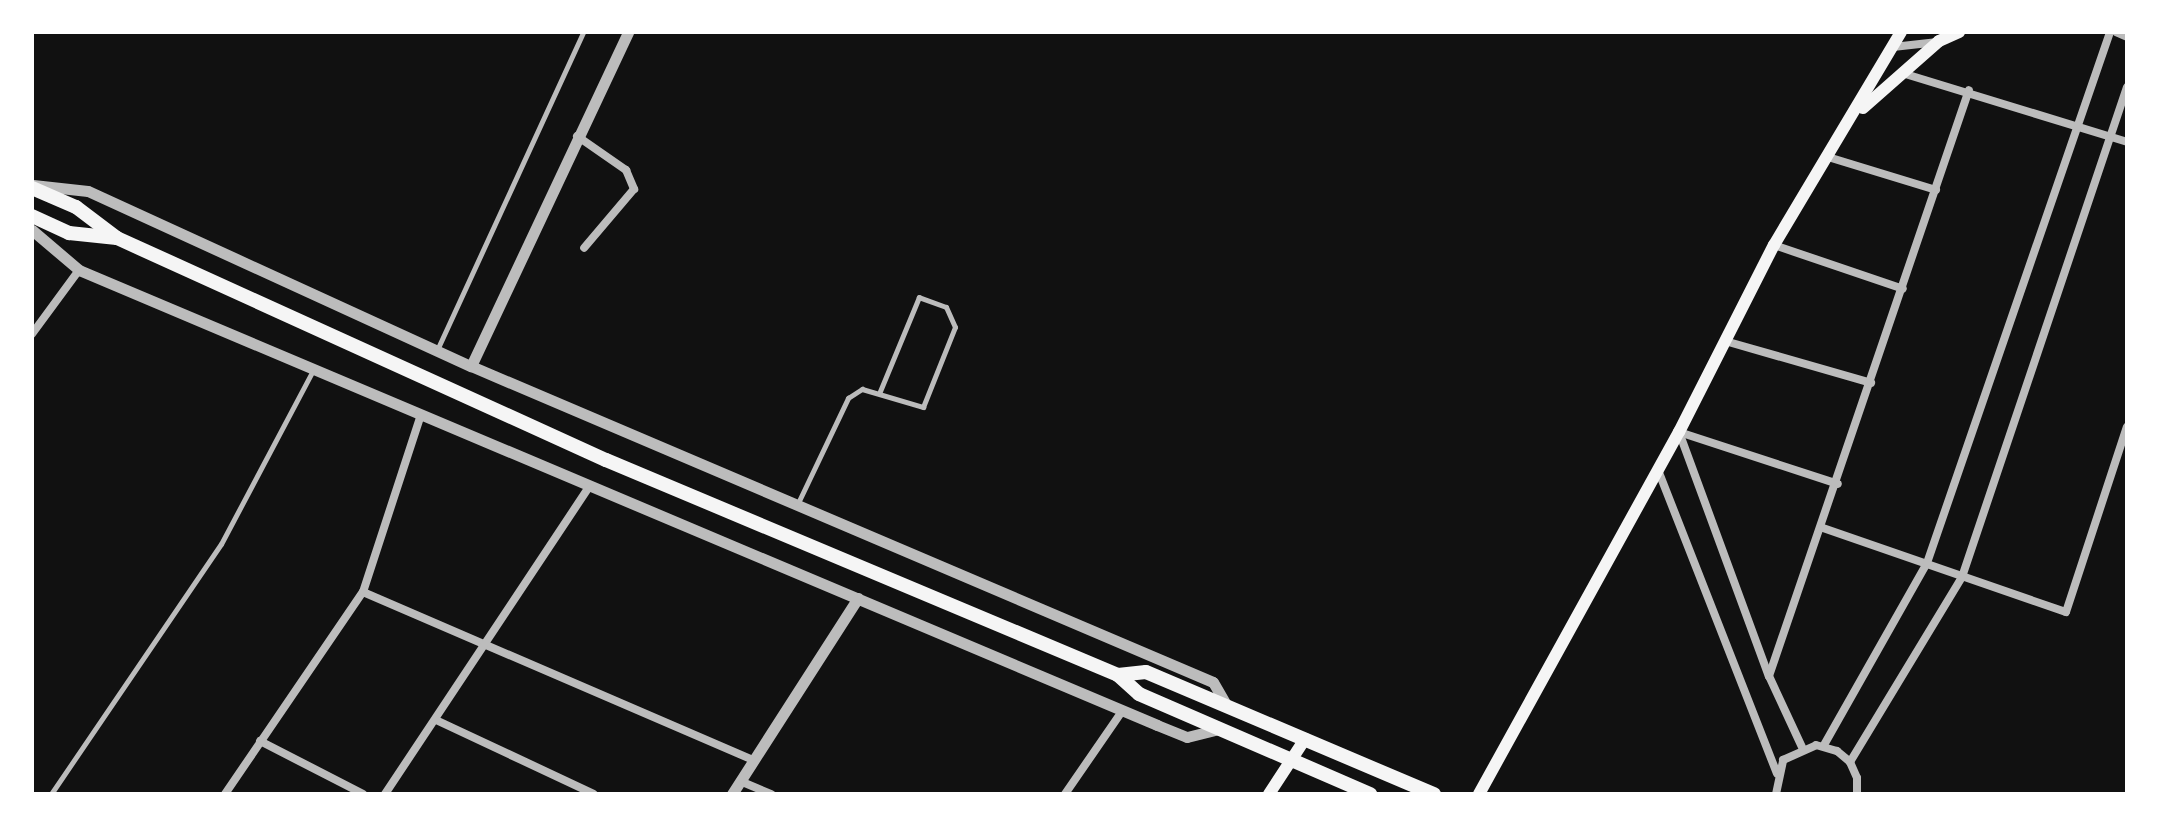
<!DOCTYPE html>
<style>
body{margin:0}
#map{position:relative;width:2159px;height:826px;overflow:hidden;background:#111;font-family:"Nunito Sans",sans-serif}
div>[style]{position:absolute}
[style*='--x']{left:calc(var(--x)*1px);top:calc(var(--y)*1px);width:calc(var(--w)*1px);rotate:calc(var(--a)*1deg)}
.service>*{height:5px;margin:-2.5px;padding:0 2.5px;transform-origin:2.5px;border-radius:2.5px;background:#bcbcbc}
.minor>*{height:8px;margin:-4px;padding:0 4px;transform-origin:4px;border-radius:4px;background:#bcbcbc}
.tertiary>*{height:11px;margin:-5.5px;padding:0 5.5px;transform-origin:5.5px;border-radius:5.5px;background:#bcbcbc}
.secondary>*{height:12px;margin:-6px;padding:0 6px;transform-origin:6px;border-radius:6px;background:#f5f5f5}
.primary>*{height:14px;margin:-7px;padding:0 7px;transform-origin:7px;border-radius:7px;background:#f5f5f5}
span{translate:-50% -50%;white-space:nowrap;text-align:center;line-height:1.15;-webkit-text-stroke:8px #fff;paint-order:stroke}
.frame{position:absolute;inset:0;border:34px solid #fff;pointer-events:none}
</style>
<div id="map">
<div class="service">
<div style="--x:437;--y:350;--w:350;--a:-65.3"></div>
<div style="--x:797;--y:505;--w:119;--a:-64.5"></div>
<div style="--x:848;--y:398;--w:17;--a:-33"></div>
<div style="--x:862;--y:389;--w:64;--a:16.4"></div>
<div style="--x:923;--y:407;--w:86;--a:-68.2"></div>
<div style="--x:955;--y:327;--w:22;--a:-114"></div>
<div style="--x:946;--y:307;--w:29;--a:-160"></div>
<div style="--x:919;--y:297;--w:102;--a:112.5"></div>
<div style="--x:51;--y:794;--w:302;--a:-55.8"></div>
<div style="--x:221;--y:544;--w:197;--a:-62.1"></div>
</div>
<div class="minor">
<div style="--x:2116;--y:32;--w:12;--a:24"></div>
<div style="--x:1893;--y:47;--w:45;--a:-6.3"></div>
<div style="--x:1902;--y:73;--w:235;--a:17"></div>
<div style="--x:577;--y:136;--w:60;--a:34.8"></div>
<div style="--x:626;--y:170;--w:21;--a:67"></div>
<div style="--x:634;--y:189;--w:77;--a:130.3"></div>
<div style="--x:1828;--y:157;--w:113;--a:17"></div>
<div style="--x:1774;--y:245;--w:136;--a:18.8"></div>
<div style="--x:32;--y:334;--w:79;--a:-53.7"></div>
<div style="--x:1725;--y:341;--w:152;--a:16"></div>
<div style="--x:1679;--y:432;--w:260;--a:69.8"></div>
<div style="--x:1769;--y:676;--w:78;--a:65.1"></div>
<div style="--x:1679;--y:432;--w:167;--a:18.1"></div>
<div style="--x:1658;--y:470;--w:326;--a:68.6"></div>
<div style="--x:1823;--y:528;--w:257;--a:19.1"></div>
<div style="--x:2066;--y:612;--w:195;--a:-71.8"></div>
<div style="--x:363;--y:592;--w:425;--a:23.3"></div>
<div style="--x:1769;--y:676;--w:619;--a:-71.16"></div>
<div style="--x:436;--y:720;--w:174;--a:25.1"></div>
<div style="--x:260;--y:741;--w:116;--a:27.2"></div>
<div style="--x:1824;--y:745;--w:209;--a:-60.5"></div>
<div style="--x:1927;--y:563;--w:562;--a:-70.98"></div>
<div style="--x:1850;--y:762;--w:216;--a:-58.8"></div>
<div style="--x:1962;--y:577;--w:517;--a:-71.39"></div>
<div style="--x:740;--y:781;--w:34;--a:23"></div>
<div style="--x:225;--y:794;--w:245;--a:-55.7"></div>
<div style="--x:363;--y:592;--w:186;--a:-71.9"></div>
<div style="--x:385;--y:794;--w:370;--a:-56.4"></div>
<div style="--x:1065;--y:794;--w:102;--a:-55.4"></div>
<div style="--x:1776;--y:794;--w:35;--a:-78"></div>
<div style="--x:1783;--y:760;--w:36;--a:-24"></div>
<div style="--x:1816;--y:745;--w:22;--a:16"></div>
<div style="--x:1837;--y:751;--w:17;--a:40"></div>
<div style="--x:1850;--y:762;--w:17;--a:66"></div>
<div style="--x:1857;--y:778;--w:16;--a:90"></div>
</div>
<div class="tertiary">
<div style="--x:33;--y:185;--w:55;--a:6.2"></div>
<div style="--x:88;--y:191;--w:421;--a:24.6"></div>
<div style="--x:471;--y:366;--w:806;--a:23.07"></div>
<div style="--x:1213;--y:682;--w:28;--a:60"></div>
<div style="--x:32;--y:230;--w:62;--a:40.4"></div>
<div style="--x:79;--y:270;--w:1170;--a:22.88"></div>
<div style="--x:1157;--y:725;--w:32;--a:22"></div>
<div style="--x:1187;--y:737;--w:33;--a:-14"></div>
<div style="--x:471;--y:366;--w:369;--a:-64.8"></div>
<div style="--x:732;--y:794;--w:233;--a:-57.3"></div>
</div>
<div class="secondary">
<div style="--x:1863;--y:108;--w:101;--a:-41.4"></div>
<div style="--x:1939;--y:41;--w:22;--a:-24"></div>
<div style="--x:1269;--y:794;--w:66;--a:-56.8"></div>
<div style="--x:1479;--y:794;--w:414;--a:-61.1"></div>
<div style="--x:1679;--y:432;--w:210;--a:-63.1"></div>
<div style="--x:1774;--y:245;--w:248;--a:-59.2"></div>
</div>
<div class="primary">
<div style="--x:32;--y:188;--w:48;--a:23.4"></div>
<div style="--x:76;--y:207;--w:51;--a:37.1"></div>
<div style="--x:117;--y:238;--w:537;--a:24.42"></div>
<div style="--x:606;--y:460;--w:555;--a:22.78"></div>
<div style="--x:1118;--y:675;--w:28;--a:42"></div>
<div style="--x:1139;--y:694;--w:252;--a:23.4"></div>
<div style="--x:32;--y:216;--w:41;--a:24.7"></div>
<div style="--x:69;--y:233;--w:48;--a:5.9"></div>
<div style="--x:1118;--y:675;--w:28;--a:-6"></div>
<div style="--x:1146;--y:672;--w:313;--a:23"></div>
</div>
<div class="frame"></div>
</div>
